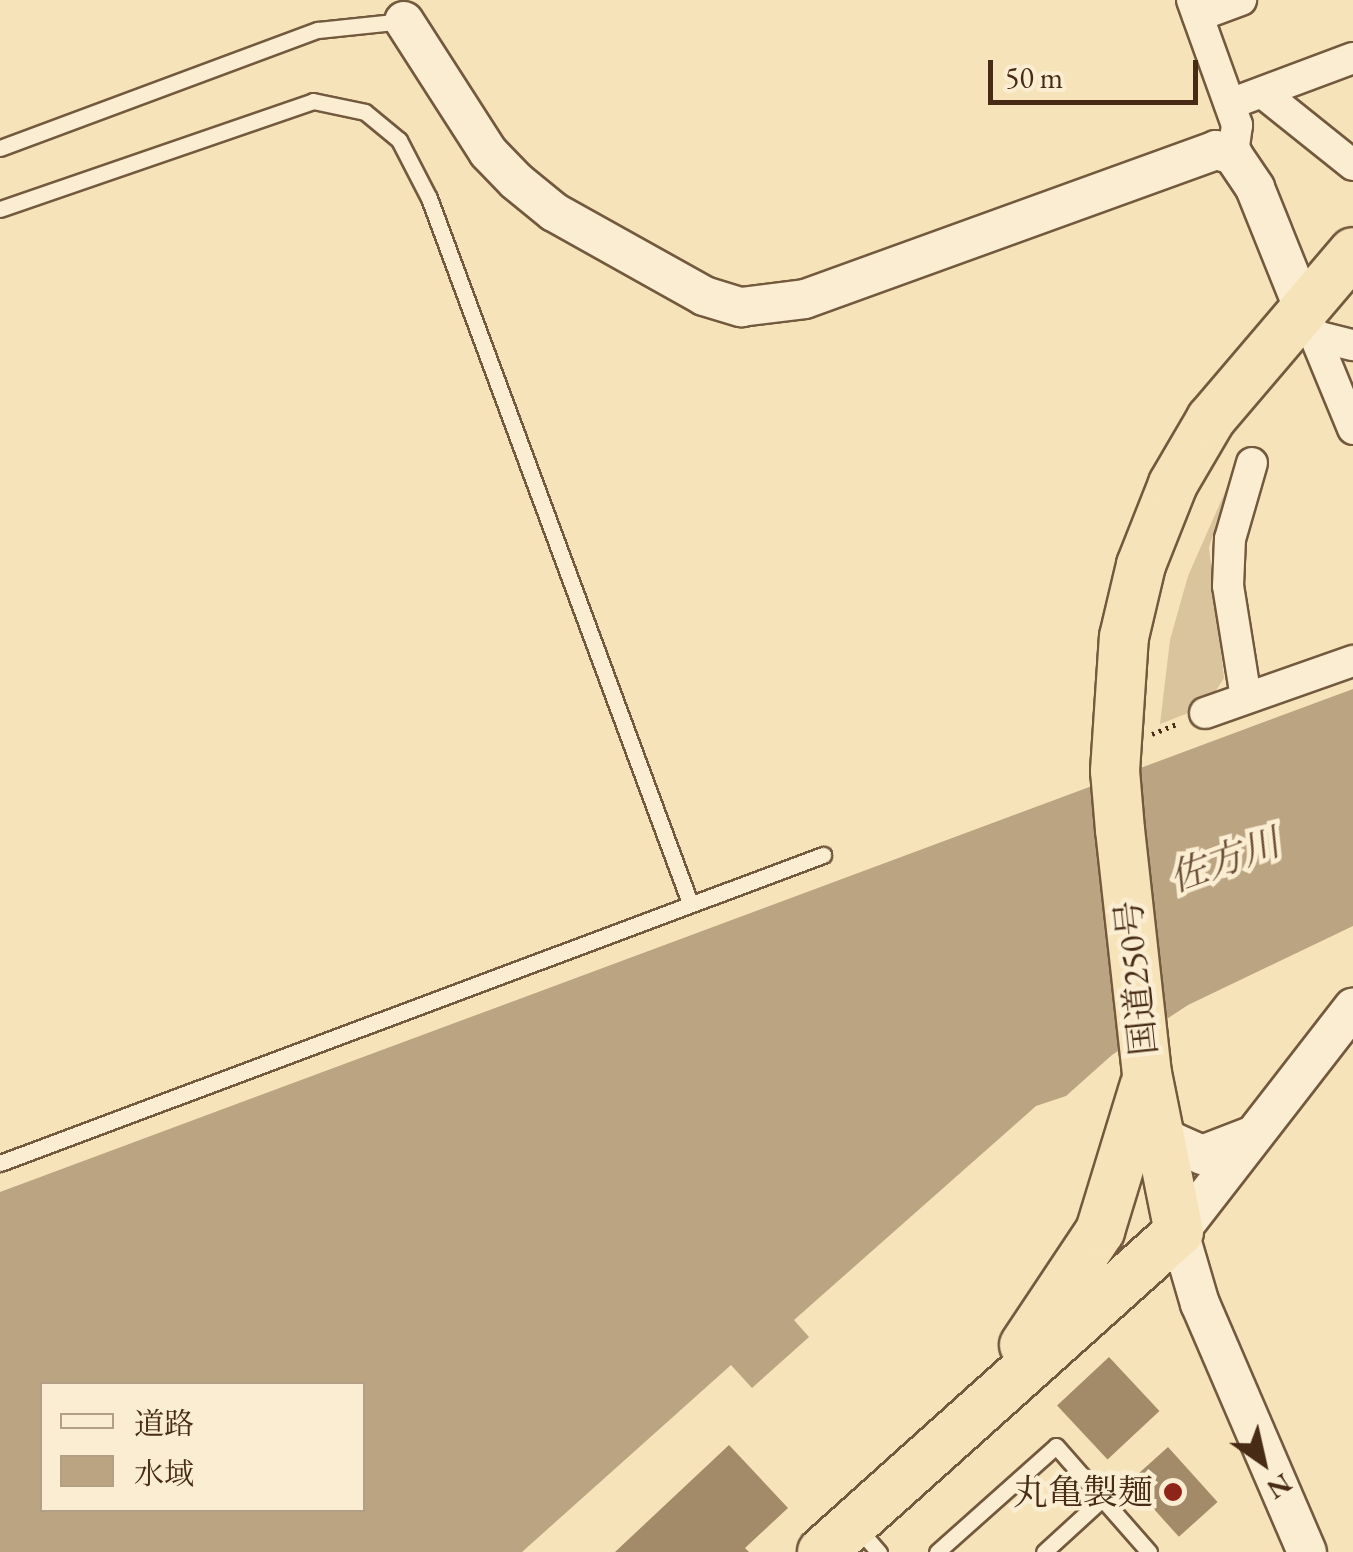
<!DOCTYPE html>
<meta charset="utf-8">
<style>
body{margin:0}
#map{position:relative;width:1353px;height:1552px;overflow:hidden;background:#f7e3b9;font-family:"EB Garamond","Noto Serif JP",serif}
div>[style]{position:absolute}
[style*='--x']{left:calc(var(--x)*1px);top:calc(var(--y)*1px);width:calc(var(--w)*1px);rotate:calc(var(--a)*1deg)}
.green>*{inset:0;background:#d9c49d}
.water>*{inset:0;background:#bba481}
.building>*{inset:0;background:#a38b6a;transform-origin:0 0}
.path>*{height:5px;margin-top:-2.5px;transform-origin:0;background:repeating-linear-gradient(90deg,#472b14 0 2.5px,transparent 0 7.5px)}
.roads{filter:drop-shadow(2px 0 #73593d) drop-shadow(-2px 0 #73593d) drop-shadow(0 2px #73593d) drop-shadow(0 -2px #73593d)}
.service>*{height:15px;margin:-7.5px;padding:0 7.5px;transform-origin:7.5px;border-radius:7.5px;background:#faedd2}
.minor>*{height:30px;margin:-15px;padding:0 15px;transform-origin:15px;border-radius:15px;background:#faedd2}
.tertiary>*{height:38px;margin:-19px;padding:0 19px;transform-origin:19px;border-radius:19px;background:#faedd2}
.trunk>*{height:48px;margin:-24px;padding:0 24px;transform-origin:24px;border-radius:24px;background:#f7e3b9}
.dots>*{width:28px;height:28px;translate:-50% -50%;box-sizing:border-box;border:5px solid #faedd2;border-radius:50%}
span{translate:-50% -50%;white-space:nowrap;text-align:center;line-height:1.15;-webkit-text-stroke:9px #faedd2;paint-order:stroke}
.street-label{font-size:35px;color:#472b14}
.poi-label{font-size:35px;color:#472b14}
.right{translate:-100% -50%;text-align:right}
.water-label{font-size:38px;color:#6a4f35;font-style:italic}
.legend{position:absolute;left:40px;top:1382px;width:325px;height:130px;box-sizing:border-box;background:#faedd2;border:2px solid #b29f86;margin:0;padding:12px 18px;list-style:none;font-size:30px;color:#472b14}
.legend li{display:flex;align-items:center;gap:20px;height:50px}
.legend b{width:50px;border:2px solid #b29f86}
.north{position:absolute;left:1213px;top:1412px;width:100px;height:100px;-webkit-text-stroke:8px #faedd2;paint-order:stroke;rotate:146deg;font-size:28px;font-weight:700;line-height:40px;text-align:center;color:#472b14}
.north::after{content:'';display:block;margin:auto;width:35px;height:45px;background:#472b14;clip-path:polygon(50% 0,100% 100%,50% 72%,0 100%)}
.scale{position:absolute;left:988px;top:60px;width:210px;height:45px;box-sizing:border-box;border:5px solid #472b14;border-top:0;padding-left:12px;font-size:30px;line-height:35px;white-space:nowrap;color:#472b14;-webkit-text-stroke:8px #faedd2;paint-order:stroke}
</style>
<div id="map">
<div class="green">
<div style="clip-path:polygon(1240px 458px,1209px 547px,1224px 678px,1206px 706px,1160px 724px,1170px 640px,1188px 576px)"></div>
</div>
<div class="water">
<div style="clip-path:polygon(evenodd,1353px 689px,1353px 926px,1188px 1005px,1112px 1055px,1066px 1096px,1036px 1106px,794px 1320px,809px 1337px,752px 1388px,731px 1365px,522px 1552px,0 1552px,0 1192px,1353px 689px,42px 1384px,362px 1384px,362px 1510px,42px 1510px,42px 1384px)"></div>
</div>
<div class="building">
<div style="left:1109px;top:1357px;width:74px;height:71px;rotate:47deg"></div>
<div style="clip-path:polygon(729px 1445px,788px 1508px,745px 1548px,749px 1552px,615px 1552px)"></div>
<div style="left:1168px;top:1447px;width:74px;height:52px;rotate:48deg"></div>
</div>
<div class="path">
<div style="--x:1152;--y:734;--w:29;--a:-22"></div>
</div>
<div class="roads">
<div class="service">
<div style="--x:0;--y:148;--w:339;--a:-20.4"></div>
<div style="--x:318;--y:30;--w:86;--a:-6"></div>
<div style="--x:0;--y:209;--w:331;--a:-19"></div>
<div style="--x:313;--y:101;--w:53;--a:11.9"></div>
<div style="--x:365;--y:112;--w:44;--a:39.5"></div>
<div style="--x:399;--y:140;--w:65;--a:62.7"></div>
<div style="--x:429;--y:198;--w:752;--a:69.68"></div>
<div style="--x:0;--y:1163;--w:879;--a:-20.52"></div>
<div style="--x:856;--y:1526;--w:35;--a:49"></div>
<div style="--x:937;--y:1552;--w:159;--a:-41.7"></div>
<div style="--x:1056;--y:1446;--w:141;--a:48.7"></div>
<div style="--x:1044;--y:1552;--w:77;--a:-42.4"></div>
</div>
<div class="minor">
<div style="--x:1192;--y:0;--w:133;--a:70.2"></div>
<div style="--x:1237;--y:125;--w:30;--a:98"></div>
<div style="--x:1198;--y:16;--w:46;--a:-20.4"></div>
<div style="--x:1263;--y:93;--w:115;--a:38.7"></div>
<div style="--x:1230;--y:104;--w:131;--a:-20.5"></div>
<div style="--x:1302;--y:305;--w:134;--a:67.6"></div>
<div style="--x:1320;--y:337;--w:34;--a:14"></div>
<div style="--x:1246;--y:698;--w:113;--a:-99.1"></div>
<div style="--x:1228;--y:586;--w:47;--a:-87.6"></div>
<div style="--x:1230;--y:539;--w:79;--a:-73.9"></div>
<div style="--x:1205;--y:713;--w:157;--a:-19.4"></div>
</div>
<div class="tertiary">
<div style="--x:404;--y:21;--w:156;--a:57.3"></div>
<div style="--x:488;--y:152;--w:40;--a:46"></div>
<div style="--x:516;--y:181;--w:49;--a:39.2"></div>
<div style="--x:554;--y:212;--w:172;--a:29.2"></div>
<div style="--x:704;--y:296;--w:39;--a:17"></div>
<div style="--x:741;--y:307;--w:64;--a:-7.1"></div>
<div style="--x:805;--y:299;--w:437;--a:-19.9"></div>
<div style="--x:1216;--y:150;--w:18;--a:16"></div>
<div style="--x:1233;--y:155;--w:40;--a:56"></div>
<div style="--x:1255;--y:188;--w:126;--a:68.1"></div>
<div style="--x:1157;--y:1125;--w:21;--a:49"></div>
<div style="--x:1171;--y:1141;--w:34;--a:24"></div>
<div style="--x:1202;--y:1155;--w:50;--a:-21"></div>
<div style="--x:1307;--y:1552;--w:270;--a:-113.3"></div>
<div style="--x:1200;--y:1304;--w:75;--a:-106.3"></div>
<div style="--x:1179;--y:1232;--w:284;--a:-52.2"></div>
</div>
<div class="trunk">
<div style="--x:1024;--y:1345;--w:137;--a:-56.3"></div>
<div style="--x:1100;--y:1231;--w:151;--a:-73"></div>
<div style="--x:822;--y:1552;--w:479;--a:-41.9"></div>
<div style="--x:1179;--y:1232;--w:161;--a:-101.4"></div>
<div style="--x:1147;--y:1074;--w:245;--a:-96.3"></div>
<div style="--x:1120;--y:830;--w:59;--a:-94.8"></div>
<div style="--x:1115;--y:771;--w:134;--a:-86.2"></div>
<div style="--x:1124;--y:637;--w:74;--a:-76.7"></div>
<div style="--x:1141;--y:565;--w:87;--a:-68.4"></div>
<div style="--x:1173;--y:484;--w:75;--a:-59.7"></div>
<div style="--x:1211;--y:419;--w:219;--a:-49.6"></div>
</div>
</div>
<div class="dots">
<div style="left:1173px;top:1492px;background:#8f2418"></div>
</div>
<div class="street-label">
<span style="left:1136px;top:978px;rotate:-96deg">国道250号</span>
</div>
<div class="poi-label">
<span class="right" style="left:1153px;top:1492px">丸亀製麺</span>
</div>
<div class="water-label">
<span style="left:1224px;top:860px;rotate:-20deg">佐方川</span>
</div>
<ul class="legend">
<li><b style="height:12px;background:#faedd2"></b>道路</li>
<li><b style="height:28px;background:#bba481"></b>水域</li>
</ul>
<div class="north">N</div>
<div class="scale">50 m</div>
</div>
